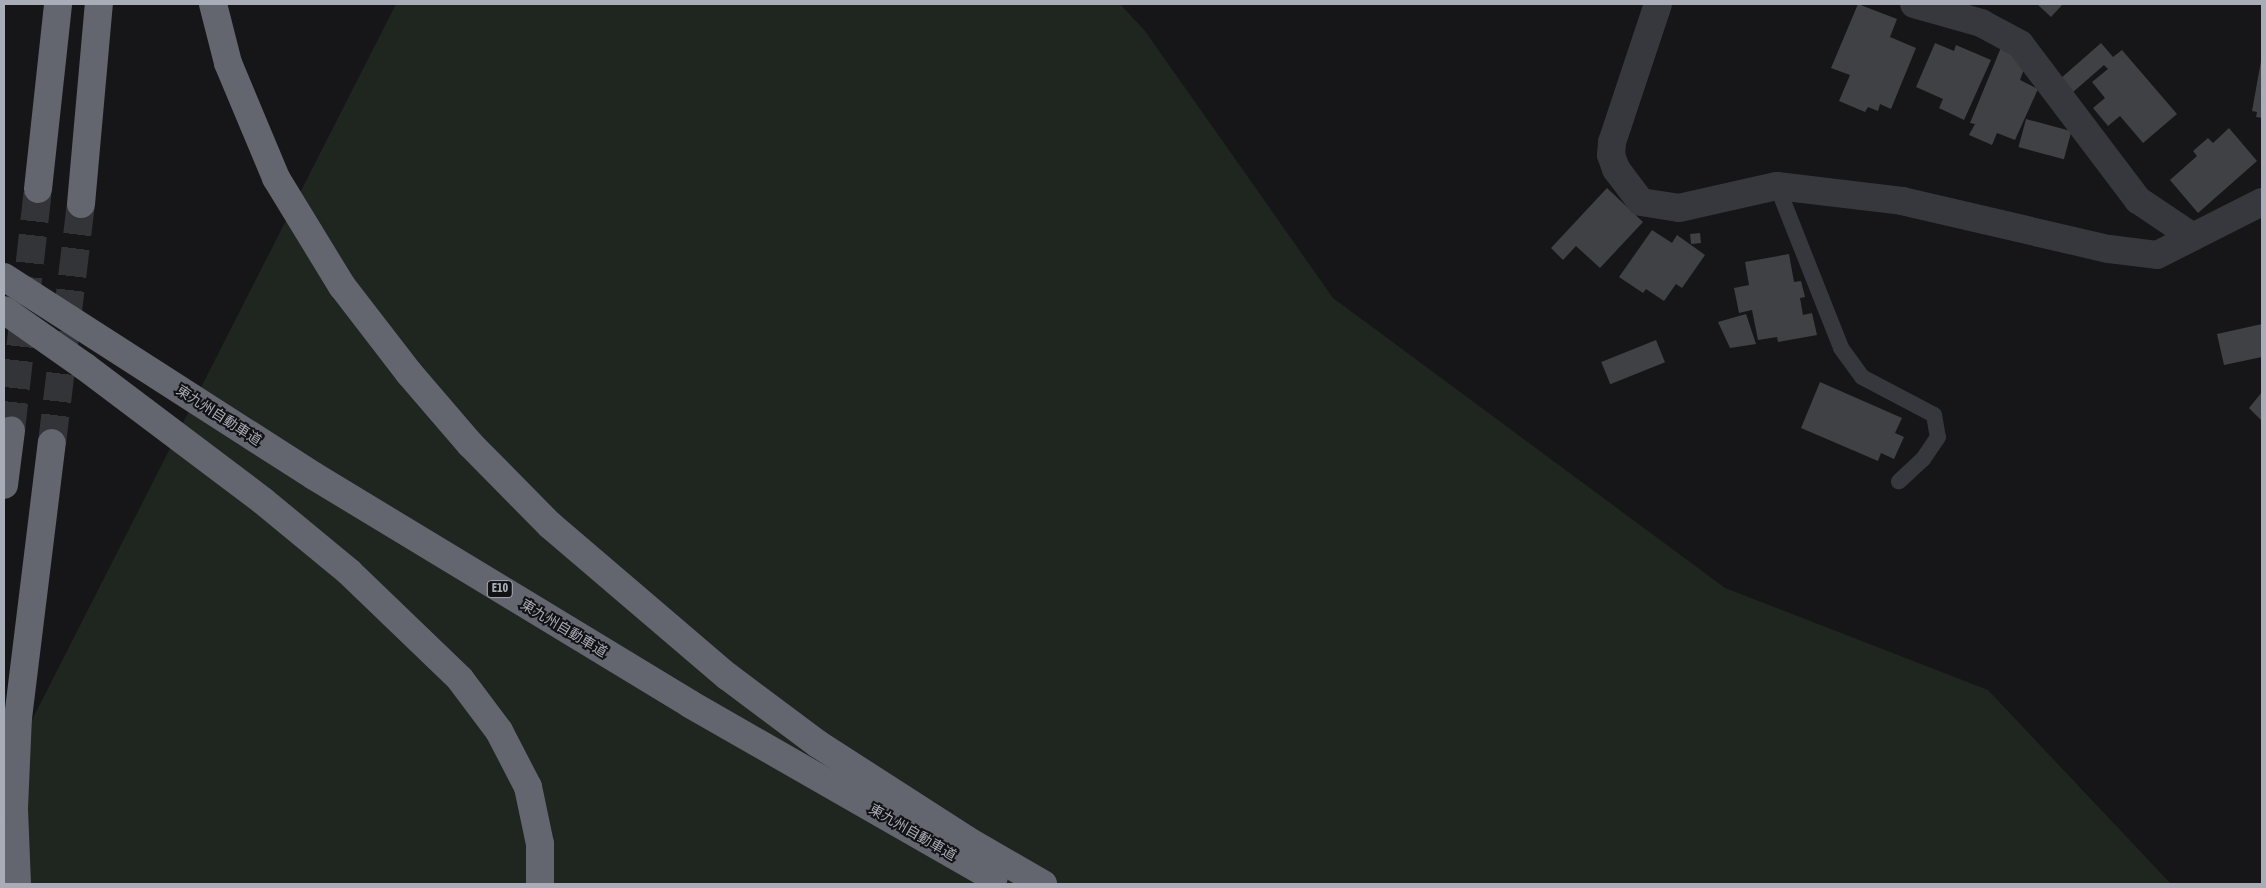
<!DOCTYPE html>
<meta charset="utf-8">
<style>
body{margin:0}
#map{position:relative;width:2266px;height:888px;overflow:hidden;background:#161618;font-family:"Asap Condensed","Noto Sans JP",sans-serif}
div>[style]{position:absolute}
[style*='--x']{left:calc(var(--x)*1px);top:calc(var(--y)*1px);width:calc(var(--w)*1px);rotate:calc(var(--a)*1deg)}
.green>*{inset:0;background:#1e261f}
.building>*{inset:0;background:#404145;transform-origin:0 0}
.motorway-tunnel>*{height:28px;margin-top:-14px;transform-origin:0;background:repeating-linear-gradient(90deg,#333438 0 28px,transparent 0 42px)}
.service>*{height:16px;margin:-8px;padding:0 8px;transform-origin:8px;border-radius:8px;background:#37383d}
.minor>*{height:28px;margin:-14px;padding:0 14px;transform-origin:14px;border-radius:14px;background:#37383d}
.motorway>*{height:28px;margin:-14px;padding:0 14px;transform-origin:14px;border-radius:14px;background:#63666e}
span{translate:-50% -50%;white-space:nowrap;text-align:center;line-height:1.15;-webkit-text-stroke:4px #111113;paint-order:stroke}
.shield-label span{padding:1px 4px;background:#111113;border:1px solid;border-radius:4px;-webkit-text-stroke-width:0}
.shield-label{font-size:12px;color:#a8adb8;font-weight:700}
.street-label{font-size:14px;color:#a8adb8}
.frame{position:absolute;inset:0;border:5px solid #a8adb8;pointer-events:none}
</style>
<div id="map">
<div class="green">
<div style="clip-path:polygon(396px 4px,1120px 4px,1145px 31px,1333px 298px,1725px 588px,1988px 690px,2171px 884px,4px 884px,4px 775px)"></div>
</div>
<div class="building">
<div style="clip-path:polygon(1858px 4px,1897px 19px,1890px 37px,1916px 48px,1891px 109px,1880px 104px,1878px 111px,1868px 107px,1865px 112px,1839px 101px,1850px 75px,1831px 68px)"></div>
<div style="clip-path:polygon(2037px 4px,2063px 4px,2051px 17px)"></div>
<div style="clip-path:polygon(1935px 43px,1954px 51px,1956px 45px,1991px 60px,1964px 120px,1939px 108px,1943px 99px,1916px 87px)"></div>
<div style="clip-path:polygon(2101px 43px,2113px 57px,2122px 50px,2177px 114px,2143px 143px,2120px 116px,2108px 126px,2093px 108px,2105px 98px,2092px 82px,2108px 69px,2104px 65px,2072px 93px,2060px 79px)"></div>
<div style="clip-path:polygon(2002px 45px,2004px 45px,2024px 69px,2020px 80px,2038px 89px,2015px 140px,1997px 133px,1992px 145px,1969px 135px,1975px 124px,1970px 123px)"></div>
<div style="clip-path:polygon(2261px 61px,2262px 62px,2262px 118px,2256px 117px,2257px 112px,2252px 111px)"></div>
<div style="left:2026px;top:119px;width:47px;height:29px;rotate:15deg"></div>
<div style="clip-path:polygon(2229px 128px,2257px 161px,2198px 213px,2170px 180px,2197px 156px,2193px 151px,2208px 138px,2213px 143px)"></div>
<div style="clip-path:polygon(1607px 188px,1643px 222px,1600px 268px,1576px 246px,1563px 260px,1551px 248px)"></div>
<div style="clip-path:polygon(1652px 230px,1672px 243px,1677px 235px,1705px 255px,1682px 288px,1676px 284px,1664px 301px,1646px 289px,1643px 293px,1619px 277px)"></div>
<div style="left:1700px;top:233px;width:10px;height:10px;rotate:84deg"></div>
<div style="clip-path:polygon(1789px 254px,1794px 282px,1801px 281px,1805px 297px,1800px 298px,1803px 315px,1812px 313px,1817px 335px,1778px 342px,1777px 337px,1758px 340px,1752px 310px,1739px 313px,1734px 288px,1749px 285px,1745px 262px)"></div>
<div style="clip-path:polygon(1746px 314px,1756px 344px,1730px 348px,1718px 322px)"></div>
<div style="clip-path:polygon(2262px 324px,2262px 357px,2224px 365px,2217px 334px)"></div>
<div style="left:1656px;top:340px;width:24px;height:59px;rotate:68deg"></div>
<div style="clip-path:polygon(1820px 382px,1902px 418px,1895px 433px,1904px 437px,1894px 459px,1881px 453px,1878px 461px,1801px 428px)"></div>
<div style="clip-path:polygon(2262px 392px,2262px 421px,2249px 408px)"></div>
</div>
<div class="motorway-tunnel">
<div style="--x:11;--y:430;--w:243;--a:-83.6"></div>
<div style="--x:52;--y:443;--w:241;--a:-83.1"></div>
</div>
<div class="service">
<div style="--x:1777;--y:186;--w:174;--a:68.4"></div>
<div style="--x:1841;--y:348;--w:36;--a:54"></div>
<div style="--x:1862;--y:377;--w:81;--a:27.8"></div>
<div style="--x:1934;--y:415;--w:22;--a:80"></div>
<div style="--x:1938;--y:437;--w:27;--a:124"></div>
<div style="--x:1923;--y:459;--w:33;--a:137"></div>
</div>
<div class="minor">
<div style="--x:1658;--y:4;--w:145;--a:108.4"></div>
<div style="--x:1612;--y:142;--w:13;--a:94"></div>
<div style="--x:1611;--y:155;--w:15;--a:70"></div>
<div style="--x:1616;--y:169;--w:41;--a:52.9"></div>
<div style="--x:1641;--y:202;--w:38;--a:9"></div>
<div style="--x:1679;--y:208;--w:100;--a:-12.7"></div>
<div style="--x:1777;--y:186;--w:126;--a:6.8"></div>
<div style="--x:1902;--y:201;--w:212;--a:13.1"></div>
<div style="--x:2109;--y:249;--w:48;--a:7.1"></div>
<div style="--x:2157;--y:255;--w:118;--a:-26.8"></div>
<div style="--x:1914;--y:4;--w:70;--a:15.8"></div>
<div style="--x:1981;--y:23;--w:44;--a:28.3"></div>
<div style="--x:2020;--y:44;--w:196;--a:52.9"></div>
<div style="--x:2138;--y:200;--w:66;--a:33.9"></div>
</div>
<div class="motorway">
<div style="--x:213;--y:4;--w:61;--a:75.7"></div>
<div style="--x:228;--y:63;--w:125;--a:67.3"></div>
<div style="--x:276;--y:178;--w:127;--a:58.6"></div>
<div style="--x:342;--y:286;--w:110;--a:52.4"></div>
<div style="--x:409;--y:373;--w:94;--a:49.3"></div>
<div style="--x:470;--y:444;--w:114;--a:45.4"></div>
<div style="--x:550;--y:525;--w:233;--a:40.5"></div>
<div style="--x:727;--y:676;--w:114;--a:36.8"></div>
<div style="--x:818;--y:744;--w:177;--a:32.8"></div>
<div style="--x:967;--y:840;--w:88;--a:30.1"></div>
<div style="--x:38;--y:189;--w:186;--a:-83.8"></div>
<div style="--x:81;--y:204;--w:201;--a:-84.9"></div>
<div style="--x:4;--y:277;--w:368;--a:32.7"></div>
<div style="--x:314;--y:476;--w:440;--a:31.2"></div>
<div style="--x:690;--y:704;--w:350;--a:29.8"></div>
<div style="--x:4;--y:310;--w:98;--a:35"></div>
<div style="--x:84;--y:366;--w:224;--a:37"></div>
<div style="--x:263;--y:501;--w:112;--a:39.5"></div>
<div style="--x:349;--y:572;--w:154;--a:43.9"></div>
<div style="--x:460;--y:679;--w:65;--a:53.1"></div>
<div style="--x:499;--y:731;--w:63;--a:62.6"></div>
<div style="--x:528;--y:787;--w:58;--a:78.1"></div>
<div style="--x:540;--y:844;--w:40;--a:90"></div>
<div style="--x:4;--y:485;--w:55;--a:-82.7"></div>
<div style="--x:17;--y:884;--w:76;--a:-92.3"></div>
<div style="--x:14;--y:808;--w:90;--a:-87.5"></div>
<div style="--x:18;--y:718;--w:277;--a:-83"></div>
</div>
<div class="shield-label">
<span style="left:500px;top:589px">E10</span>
</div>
<div class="street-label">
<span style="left:219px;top:415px;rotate:33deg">東九州自動車道</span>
<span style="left:564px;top:628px;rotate:31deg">東九州自動車道</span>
<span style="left:913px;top:832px;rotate:30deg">東九州自動車道</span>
</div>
<div class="frame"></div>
</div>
